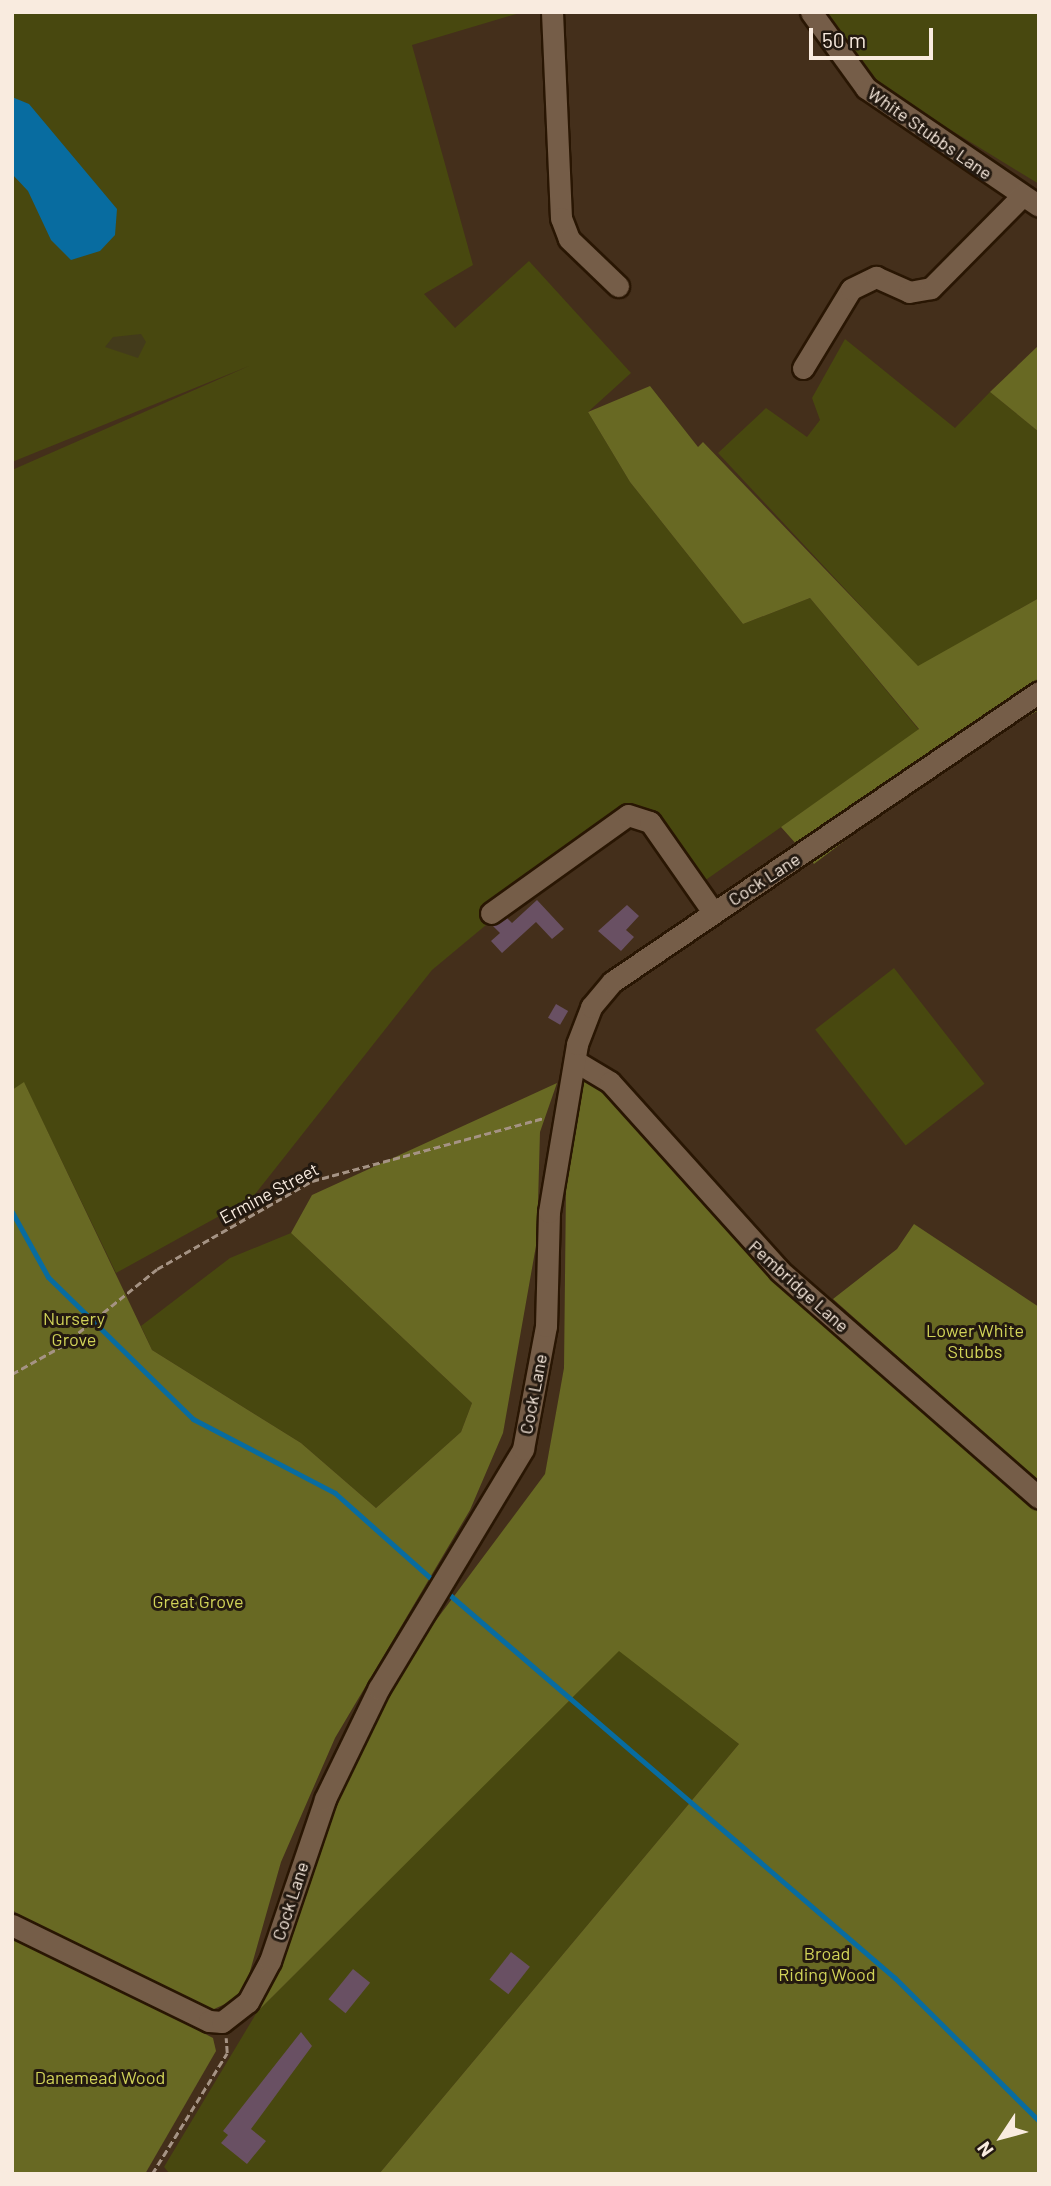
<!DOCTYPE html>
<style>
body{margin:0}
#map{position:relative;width:1051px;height:2186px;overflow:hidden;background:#442f1b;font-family:Barlow,sans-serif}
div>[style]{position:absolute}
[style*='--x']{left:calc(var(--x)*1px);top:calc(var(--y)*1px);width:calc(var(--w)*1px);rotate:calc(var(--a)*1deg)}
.green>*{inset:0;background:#48480f;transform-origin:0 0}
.forest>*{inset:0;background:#686923}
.sand>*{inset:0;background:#433b1b}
.water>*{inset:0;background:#086ca0}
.stream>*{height:5px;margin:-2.5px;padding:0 2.5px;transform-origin:2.5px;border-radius:2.5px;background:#086ca0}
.building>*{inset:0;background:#695063;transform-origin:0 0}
.path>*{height:2.5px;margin-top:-1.25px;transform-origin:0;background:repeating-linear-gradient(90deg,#a59384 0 7px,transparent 0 10.5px)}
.roads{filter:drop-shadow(2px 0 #291603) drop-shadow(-2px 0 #291603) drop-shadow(0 2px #291603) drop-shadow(0 -2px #291603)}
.minor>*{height:21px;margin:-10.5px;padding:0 10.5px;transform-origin:10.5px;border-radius:10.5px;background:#755d48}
span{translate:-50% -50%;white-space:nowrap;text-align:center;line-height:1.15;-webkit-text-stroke:6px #231910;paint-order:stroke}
.street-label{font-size:18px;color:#f9ebdf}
.park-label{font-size:18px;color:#d1d358}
.frame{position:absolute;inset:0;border:14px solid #f9ebdf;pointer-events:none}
.north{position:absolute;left:967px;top:2102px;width:70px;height:70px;-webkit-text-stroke:5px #231910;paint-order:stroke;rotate:234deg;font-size:19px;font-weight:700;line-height:28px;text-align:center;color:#f9ebdf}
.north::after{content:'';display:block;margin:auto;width:24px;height:32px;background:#f9ebdf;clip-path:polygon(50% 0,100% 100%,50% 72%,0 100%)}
.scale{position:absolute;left:809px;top:28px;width:124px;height:32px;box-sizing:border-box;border:4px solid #f9ebdf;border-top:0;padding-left:9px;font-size:21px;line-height:24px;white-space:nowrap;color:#f9ebdf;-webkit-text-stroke:5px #231910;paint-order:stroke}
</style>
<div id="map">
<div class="green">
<div style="clip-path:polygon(12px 12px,523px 12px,412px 45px,473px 265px,424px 294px,455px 328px,529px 261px,631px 373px,588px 412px,630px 482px,743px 624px,810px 598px,919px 730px,690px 891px,638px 819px,569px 856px,432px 970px,252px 1198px,116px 1273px,24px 1083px,12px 1090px,12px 470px,249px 366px,12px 462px)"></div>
<div style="clip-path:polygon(824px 12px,1039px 12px,1039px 184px,884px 89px)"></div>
<div style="clip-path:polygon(845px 339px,955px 428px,990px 392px,1039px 432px,1039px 598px,918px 667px,718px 453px,766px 408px,807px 437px,820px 420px,812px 398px)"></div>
<div style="left:894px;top:968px;width:147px;height:100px;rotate:52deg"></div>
<div style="clip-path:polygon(291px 1233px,472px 1403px,461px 1432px,376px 1508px,301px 1443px,152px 1350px,141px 1326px,230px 1258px)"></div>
<div style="clip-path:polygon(619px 1650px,739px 1744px,379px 2174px,170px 2174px,164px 2167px,257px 2012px)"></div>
</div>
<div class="forest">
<div style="clip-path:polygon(1039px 345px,1039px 432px,990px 392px)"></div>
<div style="clip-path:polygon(650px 386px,698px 447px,703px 442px,918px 666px,1039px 598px,1039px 710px,951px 760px,814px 864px,781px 827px,919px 729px,810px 598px,743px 624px,630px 482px,588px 412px)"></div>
<div style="clip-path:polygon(589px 1075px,1039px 1508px,1039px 2174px,379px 2174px,739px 1744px,619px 1651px,257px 2012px,345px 1784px,396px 1674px,545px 1474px,564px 1368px,566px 1186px,577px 1090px)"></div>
<div style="clip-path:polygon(24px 1082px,152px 1350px,301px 1443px,376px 1508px,461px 1432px,472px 1403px,291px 1233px,312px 1195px,557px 1083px,540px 1132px,537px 1240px,503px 1433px,470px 1510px,335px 1738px,281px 1862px,243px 1996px,214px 2009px,191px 2009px,96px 1962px,12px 1910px,12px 1090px)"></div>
<div style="clip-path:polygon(914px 1224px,1039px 1307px,1039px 1482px,833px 1299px,897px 1249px)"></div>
<div style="clip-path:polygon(12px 1934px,213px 2038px,216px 2051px,145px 2174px,12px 2174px)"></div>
</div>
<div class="sand">
<div style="clip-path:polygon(141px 334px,146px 342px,138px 358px,105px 347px,113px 337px)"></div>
</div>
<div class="water">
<div style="clip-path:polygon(12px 97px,29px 104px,117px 209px,115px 235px,100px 251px,71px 260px,51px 240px,28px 191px,12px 174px)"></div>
</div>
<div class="stream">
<div style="--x:12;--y:1212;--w:74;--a:61"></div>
<div style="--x:48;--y:1277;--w:203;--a:44.4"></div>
<div style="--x:193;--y:1419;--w:160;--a:27.5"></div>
<div style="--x:335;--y:1493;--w:135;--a:41.7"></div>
<div style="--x:444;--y:1590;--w:595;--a:40.71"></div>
<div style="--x:895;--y:1978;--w:203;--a:44.8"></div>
</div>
<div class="building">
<div style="clip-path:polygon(537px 900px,564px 929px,552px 939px,536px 922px,502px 953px,491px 941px,500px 933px,493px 926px,507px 918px,512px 923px)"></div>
<div style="clip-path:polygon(627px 905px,639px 916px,626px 930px,634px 937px,621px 951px,598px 931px)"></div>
<div style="left:556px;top:1004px;width:14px;height:16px;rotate:30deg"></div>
<div style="left:511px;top:1952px;width:24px;height:35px;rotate:38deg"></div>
<div style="left:353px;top:1969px;width:22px;height:39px;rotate:39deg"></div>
<div style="clip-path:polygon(301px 2032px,312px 2046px,251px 2129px,266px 2141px,247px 2164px,221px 2143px,228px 2135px,223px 2131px)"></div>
</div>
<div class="path">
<div style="--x:12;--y:1374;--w:57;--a:-29.2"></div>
<div style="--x:62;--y:1346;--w:122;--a:-39"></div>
<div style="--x:157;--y:1269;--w:178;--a:-29.6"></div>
<div style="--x:312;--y:1181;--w:240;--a:-15.2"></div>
<div style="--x:152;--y:2174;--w:142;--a:-58.2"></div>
<div style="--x:227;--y:2053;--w:15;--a:-94"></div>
</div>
<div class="roads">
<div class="minor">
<div style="--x:552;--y:12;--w:206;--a:87.5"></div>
<div style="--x:561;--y:218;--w:22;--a:69"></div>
<div style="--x:569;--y:239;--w:68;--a:43.8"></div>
<div style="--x:811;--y:12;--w:94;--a:54.1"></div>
<div style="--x:866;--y:88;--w:209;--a:34.3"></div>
<div style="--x:803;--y:368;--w:92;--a:-58.7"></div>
<div style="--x:851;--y:289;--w:28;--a:-26"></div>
<div style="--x:876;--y:277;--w:36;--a:24"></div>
<div style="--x:909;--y:292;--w:22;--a:-10"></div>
<div style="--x:931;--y:288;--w:129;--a:-45.3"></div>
<div style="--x:491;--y:913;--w:168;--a:-35.6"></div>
<div style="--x:628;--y:815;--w:23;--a:18"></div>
<div style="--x:650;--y:822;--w:110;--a:55"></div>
<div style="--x:575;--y:1061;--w:41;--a:31"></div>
<div style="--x:610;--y:1082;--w:254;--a:48"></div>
<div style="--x:780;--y:1271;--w:344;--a:41.2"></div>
<div style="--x:12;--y:1925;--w:219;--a:26"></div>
<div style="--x:209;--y:2021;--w:13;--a:4"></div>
<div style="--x:222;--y:2022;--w:33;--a:-38"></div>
<div style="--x:248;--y:2002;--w:47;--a:-61.8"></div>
<div style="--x:270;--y:1961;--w:171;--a:-71.2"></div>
<div style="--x:325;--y:1799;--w:123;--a:-64.1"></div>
<div style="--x:379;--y:1688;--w:279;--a:-58.9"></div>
<div style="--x:523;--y:1449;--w:125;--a:-79.4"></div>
<div style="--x:546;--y:1326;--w:114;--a:-88.5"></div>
<div style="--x:549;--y:1212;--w:170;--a:-80.5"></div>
<div style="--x:577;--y:1044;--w:40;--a:-69"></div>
<div style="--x:591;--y:1007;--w:33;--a:-50"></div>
<div style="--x:612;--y:982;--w:516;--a:-34.18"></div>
</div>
</div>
<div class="street-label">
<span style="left:930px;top:133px;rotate:35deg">White Stubbs Lane</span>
<span style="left:764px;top:879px;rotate:-33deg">Cock Lane</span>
<span style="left:269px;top:1193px;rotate:-28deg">Ermine Street</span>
<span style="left:799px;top:1286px;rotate:42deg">Pembridge Lane</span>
<span style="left:533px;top:1394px;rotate:-79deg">Cock Lane</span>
<span style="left:290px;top:1901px;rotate:-72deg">Cock Lane</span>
</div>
<div class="park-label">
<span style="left:74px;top:1329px">Nursery<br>Grove</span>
<span style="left:975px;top:1341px">Lower White<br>Stubbs</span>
<span style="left:198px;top:1601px">Great Grove</span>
<span style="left:827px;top:1964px">Broad<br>Riding Wood</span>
<span style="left:100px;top:2077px">Danemead Wood</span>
</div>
<div class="frame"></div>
<div class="north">N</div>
<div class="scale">50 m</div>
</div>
